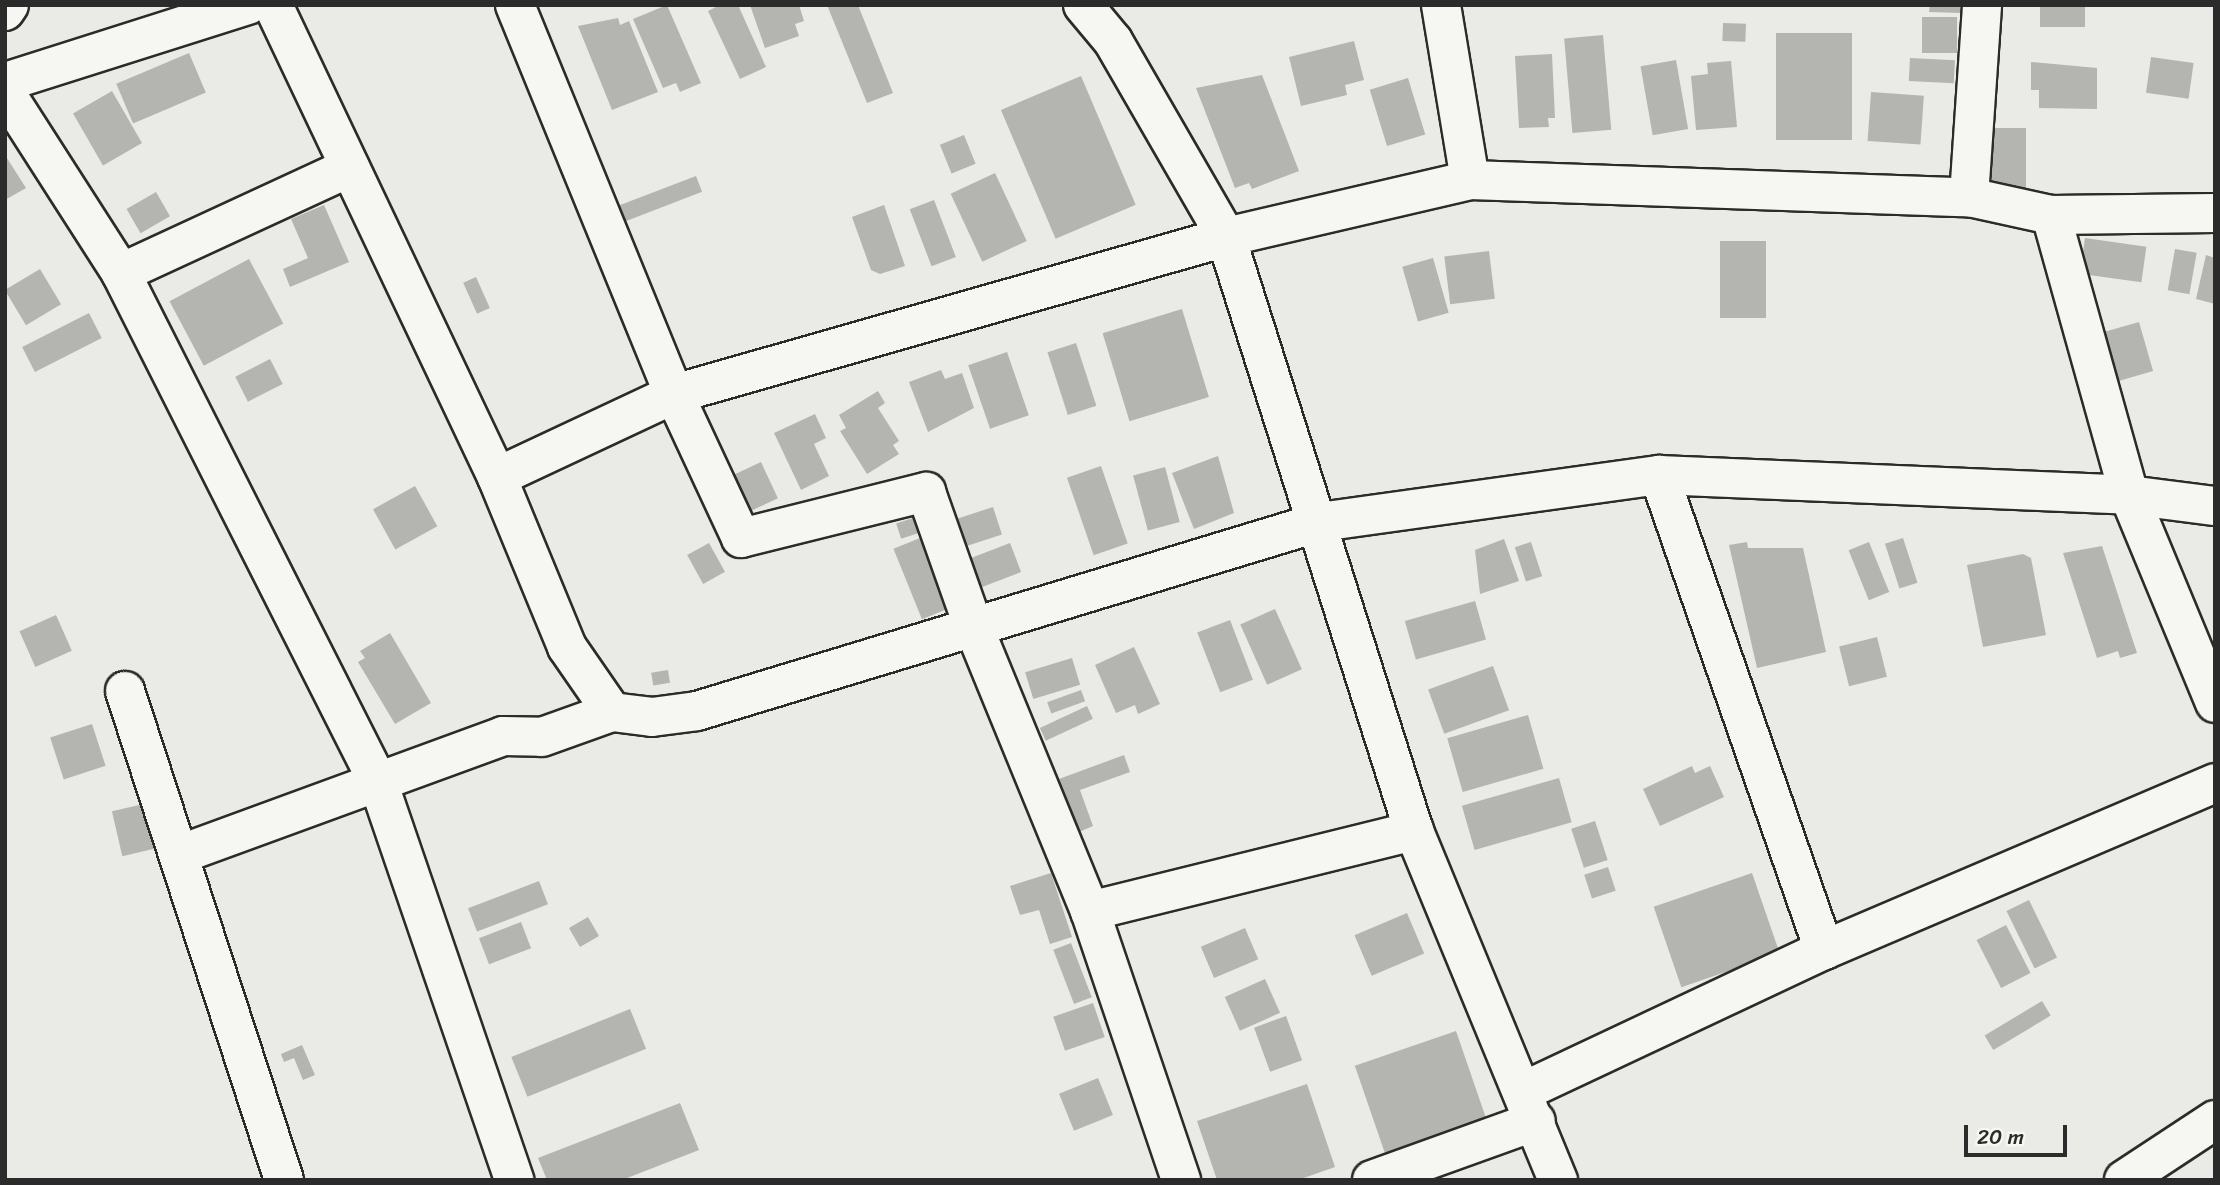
<!DOCTYPE html>
<style>
body{margin:0}
#map{position:relative;width:2220px;height:1185px;overflow:hidden;background:#eaeae6;font-family:Sriracha,sans-serif}
div>[style]{position:absolute}
[style*='--x']{left:calc(var(--x)*1px);top:calc(var(--y)*1px);width:calc(var(--w)*1px);rotate:calc(var(--a)*1deg)}
.building>*{inset:0;background:#b4b4b1;transform-origin:0 0}
.roads{filter:drop-shadow(2px 0 #2b2b2b) drop-shadow(-2px 0 #2b2b2b) drop-shadow(0 2px #2b2b2b) drop-shadow(0 -2px #2b2b2b)}
.minor>*{height:38px;margin:-19px;padding:0 19px;transform-origin:19px;border-radius:19px;background:#f6f6f2}
span{translate:-50% -50%;white-space:nowrap;text-align:center;line-height:1.15;-webkit-text-stroke:6px #f6f6f2;paint-order:stroke}
.frame{position:absolute;inset:0;border:7px solid #2b2b2b;pointer-events:none}
.scale{position:absolute;left:1964px;top:1125px;width:103px;height:32px;box-sizing:border-box;border:4px solid #2b2b2b;border-top:0;padding-left:9px;font-size:21px;line-height:24px;white-space:nowrap;color:#2b2b2b;-webkit-text-stroke:5px #f6f6f2;paint-order:stroke}
</style>
<div id="map">
<div class="building">
<div style="clip-path:polygon(667px 5px,701px 83px,680px 92px,676px 83px,663px 88px,633px 19px)"></div>
<div style="clip-path:polygon(720px 5px,738px 5px,766px 67px,740px 79px,708px 11px)"></div>
<div style="clip-path:polygon(750px 5px,799px 5px,804px 21px,795px 24px,799px 36px,765px 48px)"></div>
<div style="clip-path:polygon(827px 5px,858px 5px,893px 93px,867px 103px)"></div>
<div style="clip-path:polygon(1930px 5px,1961px 5px,1961px 13px,1929px 12px)"></div>
<div style="left:2040px;top:5px;width:45px;height:22px"></div>
<div style="left:1922px;top:17px;width:35px;height:36px"></div>
<div style="clip-path:polygon(618px 18px,620px 25px,629px 21px,658px 92px,612px 110px,578px 26px)"></div>
<div style="left:1723px;top:23px;width:23px;height:18px;rotate:2deg"></div>
<div style="left:1776px;top:33px;width:76px;height:107px"></div>
<div style="left:1603px;top:35px;width:95px;height:39px;rotate:85deg"></div>
<div style="clip-path:polygon(1354px 41px,1364px 80px,1345px 85px,1347px 95px,1301px 106px,1289px 57px)"></div>
<div style="left:189px;top:53px;width:43px;height:79px;rotate:67deg"></div>
<div style="clip-path:polygon(1552px 54px,1555px 118px,1548px 118px,1549px 127px,1519px 128px,1515px 56px)"></div>
<div style="left:2151px;top:57px;width:43px;height:36px;rotate:8deg"></div>
<div style="left:1910px;top:58px;width:45px;height:23px;rotate:3deg"></div>
<div style="left:1676px;top:60px;width:70px;height:36px;rotate:80deg"></div>
<div style="clip-path:polygon(1731px 61px,1737px 127px,1696px 130px,1691px 76px,1708px 74px,1707px 63px)"></div>
<div style="clip-path:polygon(2031px 62px,2097px 68px,2097px 109px,2039px 108px,2039px 90px,2031px 90px)"></div>
<div style="clip-path:polygon(1262px 75px,1299px 171px,1252px 189px,1249px 183px,1235px 188px,1196px 88px)"></div>
<div style="left:1081px;top:76px;width:140px;height:87px;rotate:67deg"></div>
<div style="left:1408px;top:78px;width:59px;height:40px;rotate:73deg"></div>
<div style="left:112px;top:91px;width:60px;height:45px;rotate:60deg"></div>
<div style="left:1871px;top:92px;width:53px;height:49px;rotate:4deg"></div>
<div style="left:1992px;top:128px;width:34px;height:65px"></div>
<div style="left:964px;top:135px;width:31px;height:26px;rotate:68deg"></div>
<div style="clip-path:polygon(5px 155px,26px 188px,5px 200px)"></div>
<div style="left:995px;top:173px;width:75px;height:49px;rotate:65deg"></div>
<div style="left:696px;top:176px;width:17px;height:84px;rotate:69deg"></div>
<div style="left:156px;top:192px;width:28px;height:34px;rotate:60deg"></div>
<div style="left:934px;top:200px;width:61px;height:26px;rotate:69deg"></div>
<div style="clip-path:polygon(324px 205px,349px 262px,290px 287px,283px 269px,308px 258px,291px 219px)"></div>
<div style="clip-path:polygon(884px 205px,905px 266px,880px 274px,871px 270px,852px 217px)"></div>
<div style="left:2085px;top:238px;width:62px;height:36px;rotate:8deg"></div>
<div style="left:1720px;top:241px;width:46px;height:77px"></div>
<div style="left:2175px;top:249px;width:22px;height:42px;rotate:10deg"></div>
<div style="left:1489px;top:251px;width:48px;height:45px;rotate:83deg"></div>
<div style="clip-path:polygon(2206px 255px,2215px 258px,2215px 304px,2196px 299px)"></div>
<div style="left:1433px;top:258px;width:57px;height:32px;rotate:74deg"></div>
<div style="left:249px;top:259px;width:73px;height:90px;rotate:62deg"></div>
<div style="left:40px;top:269px;width:41px;height:41px;rotate:59deg"></div>
<div style="left:476px;top:277px;width:34px;height:14px;rotate:66deg"></div>
<div style="left:1182px;top:309px;width:92px;height:83px;rotate:73deg"></div>
<div style="left:89px;top:313px;width:28px;height:75px;rotate:63deg"></div>
<div style="left:2139px;top:322px;width:51px;height:43px;rotate:74deg"></div>
<div style="left:1076px;top:343px;width:66px;height:30px;rotate:72deg"></div>
<div style="left:1007px;top:352px;width:67px;height:41px;rotate:71deg"></div>
<div style="left:270px;top:359px;width:28px;height:39px;rotate:63deg"></div>
<div style="clip-path:polygon(941px 370px,945px 379px,962px 373px,974px 408px,928px 432px,909px 382px)"></div>
<div style="clip-path:polygon(878px 391px,885px 403px,878px 408px,899px 441px,893px 445px,899px 454px,867px 474px,840px 431px,846px 428px,839px 415px)"></div>
<div style="clip-path:polygon(815px 414px,826px 438px,814px 444px,829px 476px,801px 490px,774px 433px)"></div>
<div style="clip-path:polygon(1218px 456px,1234px 513px,1194px 529px,1172px 473px)"></div>
<div style="left:761px;top:462px;width:40px;height:30px;rotate:65deg"></div>
<div style="left:1101px;top:466px;width:82px;height:36px;rotate:71deg"></div>
<div style="left:1165px;top:467px;width:57px;height:33px;rotate:75deg"></div>
<div style="left:415px;top:486px;width:46px;height:48px;rotate:61deg"></div>
<div style="left:993px;top:507px;width:29px;height:37px;rotate:72deg"></div>
<div style="left:919px;top:516px;width:16px;height:24px;rotate:72deg"></div>
<div style="left:925px;top:536px;width:76px;height:34px;rotate:68deg"></div>
<div style="left:1903px;top:538px;width:47px;height:19px;rotate:72deg"></div>
<div style="clip-path:polygon(1504px 539px,1519px 581px,1480px 594px,1475px 550px)"></div>
<div style="left:1531px;top:542px;width:36px;height:17px;rotate:72deg"></div>
<div style="clip-path:polygon(1747px 542px,1748px 548px,1803px 548px,1826px 652px,1757px 668px,1729px 545px)"></div>
<div style="left:1869px;top:542px;width:54px;height:22px;rotate:68deg"></div>
<div style="left:709px;top:543px;width:33px;height:25px;rotate:61deg"></div>
<div style="left:1010px;top:543px;width:31px;height:48px;rotate:69deg"></div>
<div style="clip-path:polygon(2102px 546px,2137px 653px,2120px 658px,2118px 651px,2097px 658px,2063px 553px)"></div>
<div style="clip-path:polygon(2023px 554px,2031px 558px,2046px 635px,1983px 647px,1967px 565px)"></div>
<div style="left:1475px;top:601px;width:40px;height:73px;rotate:74deg"></div>
<div style="left:1275px;top:609px;width:66px;height:38px;rotate:66deg"></div>
<div style="left:56px;top:615px;width:39px;height:40px;rotate:66deg"></div>
<div style="left:1230px;top:620px;width:64px;height:35px;rotate:69deg"></div>
<div style="clip-path:polygon(390px 633px,431px 703px,395px 724px,358px 662px,365px 658px,360px 651px)"></div>
<div style="left:1877px;top:637px;width:41px;height:39px;rotate:76deg"></div>
<div style="clip-path:polygon(1134px 647px,1160px 704px,1138px 714px,1135px 705px,1116px 713px,1095px 665px)"></div>
<div style="left:1072px;top:658px;width:28px;height:49px;rotate:73deg"></div>
<div style="left:1493px;top:666px;width:47px;height:69px;rotate:70deg"></div>
<div style="left:668px;top:670px;width:13px;height:17px;rotate:81deg"></div>
<div style="left:1081px;top:690px;width:12px;height:36px;rotate:70deg"></div>
<div style="left:1087px;top:706px;width:14px;height:52px;rotate:65deg"></div>
<div style="left:1528px;top:715px;width:56px;height:84px;rotate:74deg"></div>
<div style="left:92px;top:724px;width:44px;height:44px;rotate:72deg"></div>
<div style="clip-path:polygon(1124px 755px,1130px 772px,1080px 790px,1093px 826px,1079px 832px,1059px 779px)"></div>
<div style="clip-path:polygon(1692px 766px,1695px 773px,1710px 766px,1724px 797px,1660px 826px,1643px 789px)"></div>
<div style="left:1559px;top:778px;width:46px;height:101px;rotate:74deg"></div>
<div style="left:148px;top:803px;width:46px;height:37px;rotate:77deg"></div>
<div style="left:1595px;top:821px;width:41px;height:25px;rotate:72deg"></div>
<div style="left:1608px;top:867px;width:25px;height:25px;rotate:72deg"></div>
<div style="clip-path:polygon(1051px 873px,1072px 937px,1050px 944px,1039px 910px,1020px 915px,1010px 886px)"></div>
<div style="left:1752px;top:873px;width:85px;height:104px;rotate:71deg"></div>
<div style="left:539px;top:881px;width:25px;height:76px;rotate:69deg"></div>
<div style="left:2029px;top:900px;width:64px;height:25px;rotate:64deg"></div>
<div style="left:1407px;top:913px;width:44px;height:57px;rotate:67deg"></div>
<div style="left:588px;top:917px;width:22px;height:22px;rotate:60deg"></div>
<div style="left:521px;top:922px;width:28px;height:45px;rotate:69deg"></div>
<div style="left:2006px;top:925px;width:54px;height:33px;rotate:63deg"></div>
<div style="left:1245px;top:928px;width:34px;height:48px;rotate:67deg"></div>
<div style="left:1071px;top:943px;width:58px;height:19px;rotate:69deg"></div>
<div style="left:1265px;top:979px;width:37px;height:44px;rotate:66deg"></div>
<div style="left:2042px;top:1001px;width:17px;height:67px;rotate:59deg"></div>
<div style="left:1093px;top:1003px;width:36px;height:42px;rotate:71deg"></div>
<div style="left:630px;top:1009px;width:43px;height:128px;rotate:68deg"></div>
<div style="left:1286px;top:1016px;width:47px;height:34px;rotate:70deg"></div>
<div style="left:1456px;top:1031px;width:93px;height:107px;rotate:71deg"></div>
<div style="clip-path:polygon(302px 1045px,315px 1075px,303px 1080px,294px 1058px,284px 1062px,281px 1054px)"></div>
<div style="left:1098px;top:1078px;width:40px;height:42px;rotate:68deg"></div>
<div style="clip-path:polygon(1307px 1084px,1335px 1167px,1298px 1180px,1217px 1180px,1197px 1121px)"></div>
<div style="clip-path:polygon(680px 1103px,699px 1150px,622px 1180px,547px 1180px,538px 1158px)"></div>
</div>
<div class="roads">
<div class="minor">
<div style="--x:273;--y:5;--w:522;--a:64.61"></div>
<div style="--x:497;--y:477;--w:184;--a:67.6"></div>
<div style="--x:567;--y:647;--w:79;--a:55.3"></div>
<div style="--x:612;--y:712;--w:40;--a:7.1"></div>
<div style="--x:652;--y:717;--w:45;--a:-7.6"></div>
<div style="--x:697;--y:711;--w:651;--a:-16.88"></div>
<div style="--x:1320;--y:522;--w:342;--a:-7.9"></div>
<div style="--x:1659;--y:475;--w:470;--a:2.4"></div>
<div style="--x:2129;--y:495;--w:87;--a:7.3"></div>
<div style="--x:515;--y:5;--w:420;--a:67.8"></div>
<div style="--x:674;--y:394;--w:159;--a:65"></div>
<div style="--x:741;--y:538;--w:191;--a:-14"></div>
<div style="--x:926;--y:492;--w:144;--a:70.6"></div>
<div style="--x:974;--y:628;--w:306;--a:67.7"></div>
<div style="--x:1090;--y:911;--w:284;--a:71.3"></div>
<div style="--x:1083;--y:5;--w:47;--a:50.2"></div>
<div style="--x:1113;--y:41;--w:226;--a:60"></div>
<div style="--x:1226;--y:237;--w:623;--a:72.44"></div>
<div style="--x:1414;--y:831;--w:378;--a:67.6"></div>
<div style="--x:1441;--y:5;--w:177;--a:80.6"></div>
<div style="--x:5;--y:11;--w:7;--a:-56"></div>
<div style="--x:5;--y:82;--w:255;--a:-17.6"></div>
<div style="--x:5;--y:92;--w:215;--a:57.3"></div>
<div style="--x:121;--y:273;--w:570;--a:63.21"></div>
<div style="--x:378;--y:782;--w:421;--a:71.1"></div>
<div style="--x:1969;--y:197;--w:192;--a:-86.1"></div>
<div style="--x:2051;--y:215;--w:291;--a:74.4"></div>
<div style="--x:2129;--y:495;--w:225;--a:67.5"></div>
<div style="--x:121;--y:273;--w:252;--a:-24.8"></div>
<div style="--x:1659;--y:475;--w:503;--a:70.84"></div>
<div style="--x:497;--y:477;--w:195;--a:-25.1"></div>
<div style="--x:674;--y:394;--w:574;--a:-15.88"></div>
<div style="--x:1226;--y:237;--w:251;--a:-13.1"></div>
<div style="--x:1470;--y:180;--w:499;--a:2"></div>
<div style="--x:1969;--y:197;--w:84;--a:12.4"></div>
<div style="--x:2051;--y:215;--w:164;--a:-0.7"></div>
<div style="--x:125;--y:691;--w:514;--a:71.99"></div>
<div style="--x:181;--y:854;--w:343;--a:-20.1"></div>
<div style="--x:503;--y:736;--w:39;--a:1"></div>
<div style="--x:542;--y:737;--w:74;--a:-19.7"></div>
<div style="--x:1090;--y:911;--w:334;--a:-13.9"></div>
<div style="--x:1524;--y:1091;--w:331;--a:-25.2"></div>
<div style="--x:1824;--y:950;--w:425;--a:-23.1"></div>
<div style="--x:1372;--y:1180;--w:174;--a:-19.8"></div>
<div style="--x:2124;--y:1180;--w:109;--a:-33.4"></div>
</div>
</div>
<div class="frame"></div>
<div class="scale">20 m</div>
</div>
